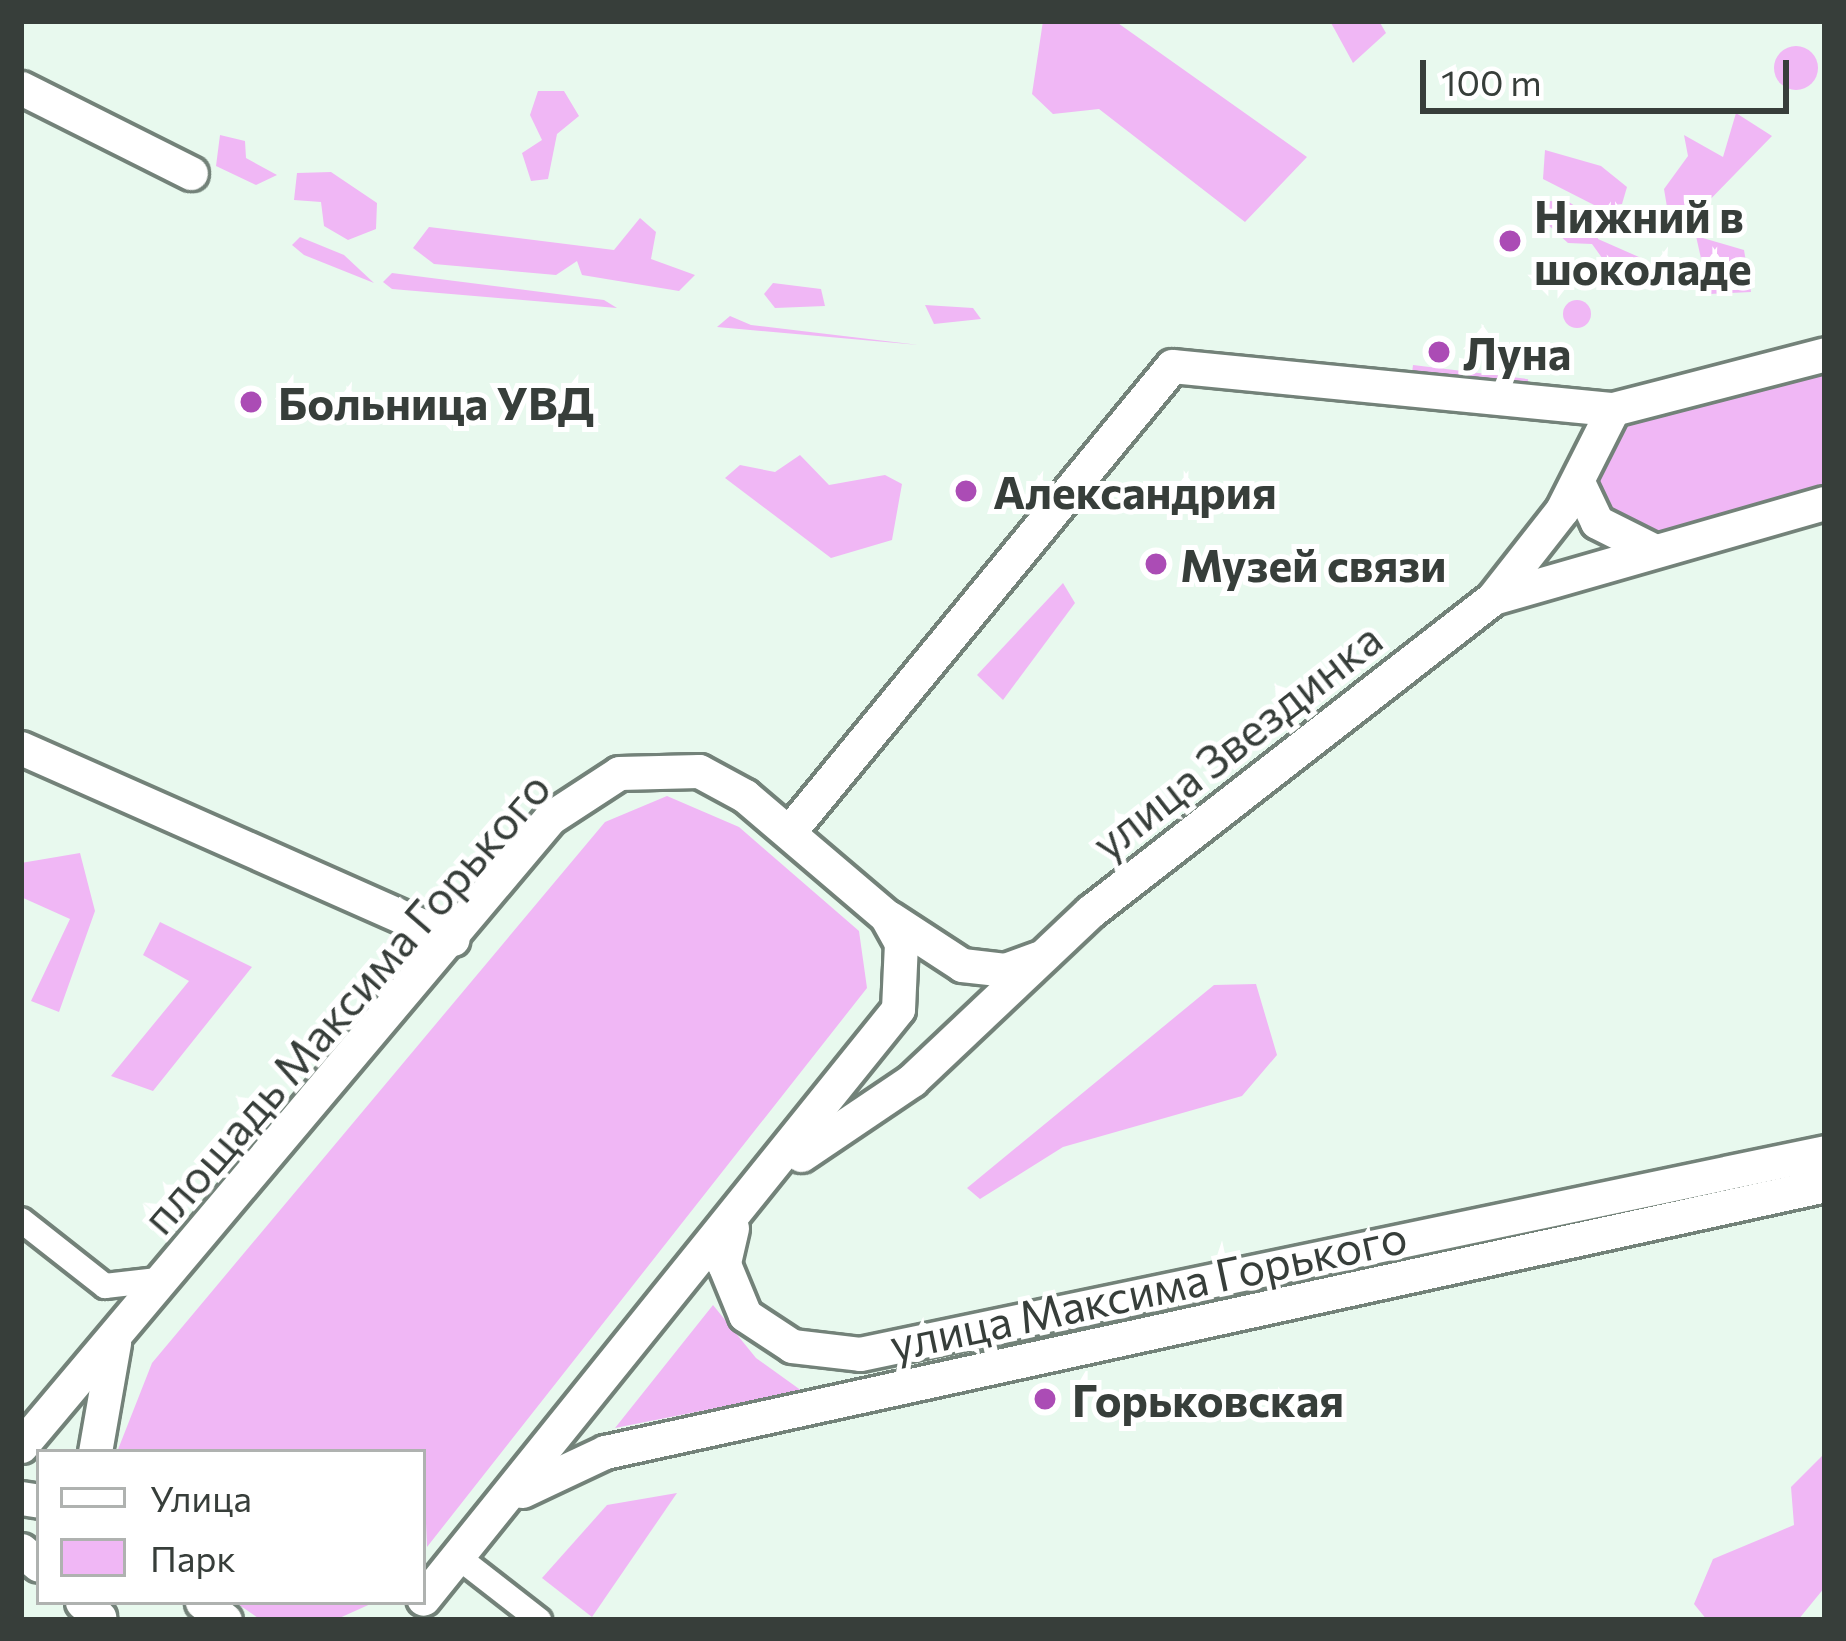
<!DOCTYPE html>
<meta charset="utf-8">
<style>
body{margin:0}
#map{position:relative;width:1846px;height:1641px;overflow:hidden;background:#e8f9ee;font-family:Commissioner,sans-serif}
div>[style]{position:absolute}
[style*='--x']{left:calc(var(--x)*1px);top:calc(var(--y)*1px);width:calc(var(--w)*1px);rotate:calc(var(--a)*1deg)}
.green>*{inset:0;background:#f0b7f5;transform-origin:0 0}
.round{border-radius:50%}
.roads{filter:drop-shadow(3px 0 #738279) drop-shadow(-3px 0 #738279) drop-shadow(0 3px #738279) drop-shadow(0 -3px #738279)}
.street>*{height:24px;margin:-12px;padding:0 12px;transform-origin:12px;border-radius:12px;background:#fff}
.secondary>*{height:33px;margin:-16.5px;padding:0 16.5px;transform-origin:16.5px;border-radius:16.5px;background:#fff}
.dots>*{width:33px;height:33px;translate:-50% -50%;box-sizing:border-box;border:6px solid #fff;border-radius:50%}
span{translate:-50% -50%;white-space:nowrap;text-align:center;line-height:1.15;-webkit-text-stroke:10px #fff;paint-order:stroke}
.poi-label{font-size:45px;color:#373e3a;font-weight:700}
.left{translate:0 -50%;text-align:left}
.street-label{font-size:45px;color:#373e3a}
.frame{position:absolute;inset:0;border:24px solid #373e3a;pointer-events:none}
.legend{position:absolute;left:36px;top:1449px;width:390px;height:156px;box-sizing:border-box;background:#fff;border:3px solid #afb2b0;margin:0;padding:15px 21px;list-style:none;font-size:36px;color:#373e3a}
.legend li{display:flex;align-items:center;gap:24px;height:60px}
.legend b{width:60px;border:3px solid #afb2b0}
.scale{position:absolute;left:1420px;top:60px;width:369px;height:54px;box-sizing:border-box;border:6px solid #373e3a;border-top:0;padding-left:15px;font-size:36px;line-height:42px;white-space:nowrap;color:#373e3a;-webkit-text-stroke:9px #fff;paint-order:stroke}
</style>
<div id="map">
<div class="green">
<div style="clip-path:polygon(1043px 21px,1115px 21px,1307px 157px,1245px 222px,1099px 109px,1053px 114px,1032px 94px)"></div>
<div style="clip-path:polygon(1330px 21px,1379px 21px,1386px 33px,1353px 63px)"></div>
<div class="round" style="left:1774px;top:46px;width:44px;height:44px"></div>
<div style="clip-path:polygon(538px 91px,564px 91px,579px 116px,557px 134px,548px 179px,531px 181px,522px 153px,542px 140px,530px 115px)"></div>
<div style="clip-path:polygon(1736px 113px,1772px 136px,1698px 212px,1667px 207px,1664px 189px,1688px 156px,1684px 135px,1723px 157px)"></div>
<div style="clip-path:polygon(220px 135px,245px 141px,246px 158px,277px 175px,256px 185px,216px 166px)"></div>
<div style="clip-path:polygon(1545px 150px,1601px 166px,1627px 187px,1622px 204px,1598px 207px,1543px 179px)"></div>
<div style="clip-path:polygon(331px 172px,377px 203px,376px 229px,348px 240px,324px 226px,321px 202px,294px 200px,297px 173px)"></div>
<div style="clip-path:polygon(1550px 201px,1569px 202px,1597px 221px,1598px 239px,1648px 261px,1643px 283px,1623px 287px,1592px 244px,1568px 243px,1545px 222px)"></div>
<div style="clip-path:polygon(640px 218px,656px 232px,651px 259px,695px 275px,679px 291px,582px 275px,577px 261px,556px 275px,434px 264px,413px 248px,429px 227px,614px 250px)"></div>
<div style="clip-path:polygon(1696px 236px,1744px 250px,1751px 292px,1709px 294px)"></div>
<div style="clip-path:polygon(300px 237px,344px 255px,374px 283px,304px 255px,292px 245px)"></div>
<div style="clip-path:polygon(392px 273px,604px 300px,617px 308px,392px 289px,383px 282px)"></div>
<div style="clip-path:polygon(773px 283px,821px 289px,825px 306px,775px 308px,764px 294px)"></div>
<div class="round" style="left:1563px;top:300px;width:28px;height:28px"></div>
<div style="clip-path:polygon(925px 305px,973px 308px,981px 319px,934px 324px)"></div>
<div style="clip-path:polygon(730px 316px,751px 325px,919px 345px,717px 327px)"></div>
<div style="left:1413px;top:365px;width:116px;height:9px;rotate:7deg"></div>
<div style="clip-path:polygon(1825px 366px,1825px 492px,1653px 537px,1611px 520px,1593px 473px,1620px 424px)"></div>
<div style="clip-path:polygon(800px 455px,829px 485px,885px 475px,902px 484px,892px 540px,831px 558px,725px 478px,740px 465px,775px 472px)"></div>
<div style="clip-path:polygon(1063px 583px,1075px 603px,1003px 700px,977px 675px)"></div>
<div style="clip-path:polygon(667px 796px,739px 827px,859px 931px,867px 988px,427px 1547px,423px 1452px,117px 1452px,152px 1363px,605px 822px)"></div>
<div style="clip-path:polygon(80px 853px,95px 911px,59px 1012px,31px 1001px,70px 919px,21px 897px,21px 863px)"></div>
<div style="clip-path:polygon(160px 922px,252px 967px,153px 1091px,111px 1076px,189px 981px,143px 955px)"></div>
<div style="clip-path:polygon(1256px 984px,1277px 1055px,1242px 1096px,1063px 1147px,980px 1199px,967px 1188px,1214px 985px)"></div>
<div style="clip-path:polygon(713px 1305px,756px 1358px,802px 1391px,615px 1428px)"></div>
<div style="clip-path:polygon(1825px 1453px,1825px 1587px,1798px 1620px,1707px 1620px,1694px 1604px,1713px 1559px,1794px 1525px,1791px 1487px)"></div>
<div style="clip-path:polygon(677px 1493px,592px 1617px,542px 1578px,607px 1505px)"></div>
<div style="clip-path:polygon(235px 1602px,375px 1602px,335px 1620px,261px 1620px)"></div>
</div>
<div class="roads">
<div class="street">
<div style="--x:21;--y:1220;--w:107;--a:38.2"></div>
<div style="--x:105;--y:1286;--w:53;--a:-6.5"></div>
<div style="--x:458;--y:1557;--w:103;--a:37.9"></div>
</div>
<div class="secondary">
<div style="--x:21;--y:88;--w:190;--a:26.6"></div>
<div style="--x:1578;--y:482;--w:44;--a:64.6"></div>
<div style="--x:1597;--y:522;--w:63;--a:26.6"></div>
<div style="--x:1493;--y:598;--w:345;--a:-16"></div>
<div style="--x:21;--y:748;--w:472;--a:23.9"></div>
<div style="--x:789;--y:832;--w:603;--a:-50.58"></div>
<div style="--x:1172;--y:366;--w:443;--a:5.6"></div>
<div style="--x:1613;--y:409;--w:219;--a:-14.5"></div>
<div style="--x:890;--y:918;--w:86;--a:33.1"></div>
<div style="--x:962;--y:965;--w:43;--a:6.6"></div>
<div style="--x:1005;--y:970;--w:35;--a:-20"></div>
<div style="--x:801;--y:1155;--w:134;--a:-34"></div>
<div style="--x:912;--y:1080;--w:246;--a:-43.4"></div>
<div style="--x:1091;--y:911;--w:509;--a:-37.9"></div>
<div style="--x:1493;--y:598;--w:112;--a:-51.9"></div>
<div style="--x:1562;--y:510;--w:113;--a:-63.2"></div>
<div style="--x:732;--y:1228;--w:37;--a:103"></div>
<div style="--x:724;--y:1264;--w:55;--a:67.6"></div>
<div style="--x:745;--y:1315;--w:56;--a:33.4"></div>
<div style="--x:792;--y:1346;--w:68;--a:6.7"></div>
<div style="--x:860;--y:1354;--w:986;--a:-11.82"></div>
<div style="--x:21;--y:1446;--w:821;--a:-49.89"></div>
<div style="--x:550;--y:818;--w:82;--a:-33.1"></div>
<div style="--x:619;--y:773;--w:80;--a:-1.4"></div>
<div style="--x:699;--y:771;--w:52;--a:28.5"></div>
<div style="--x:745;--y:796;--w:185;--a:40.4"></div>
<div style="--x:886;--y:916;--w:31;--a:61"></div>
<div style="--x:901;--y:943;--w:66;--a:92.6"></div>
<div style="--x:898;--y:1009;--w:757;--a:128.84"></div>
<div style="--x:95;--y:1452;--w:111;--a:-80.1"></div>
<div style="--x:522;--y:1491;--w:92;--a:-25.2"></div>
<div style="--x:605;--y:1452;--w:1249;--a:-12.34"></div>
<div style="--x:21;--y:1498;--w:18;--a:9"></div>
<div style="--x:21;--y:1550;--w:23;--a:40"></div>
<div style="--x:82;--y:1602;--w:23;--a:41"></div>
<div style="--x:202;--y:1602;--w:29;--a:38"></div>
</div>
</div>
<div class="dots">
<div style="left:1510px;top:241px;background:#ab4cb5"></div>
<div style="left:1439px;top:352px;background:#ab4cb5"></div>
<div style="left:251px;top:402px;background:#ab4cb5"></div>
<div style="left:966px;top:491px;background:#ab4cb5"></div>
<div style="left:1156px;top:564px;background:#ab4cb5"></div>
<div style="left:1045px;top:1399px;background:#ab4cb5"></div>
</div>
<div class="poi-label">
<span class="left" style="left:1534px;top:241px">Нижний в<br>шоколаде</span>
<span class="left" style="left:1463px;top:352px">Луна</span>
<span class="left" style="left:278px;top:402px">Больница УВД</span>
<span class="left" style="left:993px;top:491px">Александрия</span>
<span class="left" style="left:1180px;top:564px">Музей связи</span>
<span class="left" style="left:1072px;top:1399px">Горьковская</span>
</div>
<div class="street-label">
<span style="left:1236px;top:740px;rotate:-38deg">улица Звездинка</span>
<span style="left:345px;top:1002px;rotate:-49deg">площадь Максима Горького</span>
<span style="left:1148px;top:1289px;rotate:-12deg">улица Максима Горького</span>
</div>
<div class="frame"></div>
<ul class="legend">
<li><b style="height:15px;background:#fff"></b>Улица</li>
<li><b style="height:33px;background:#f0b7f5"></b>Парк</li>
</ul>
<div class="scale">100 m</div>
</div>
